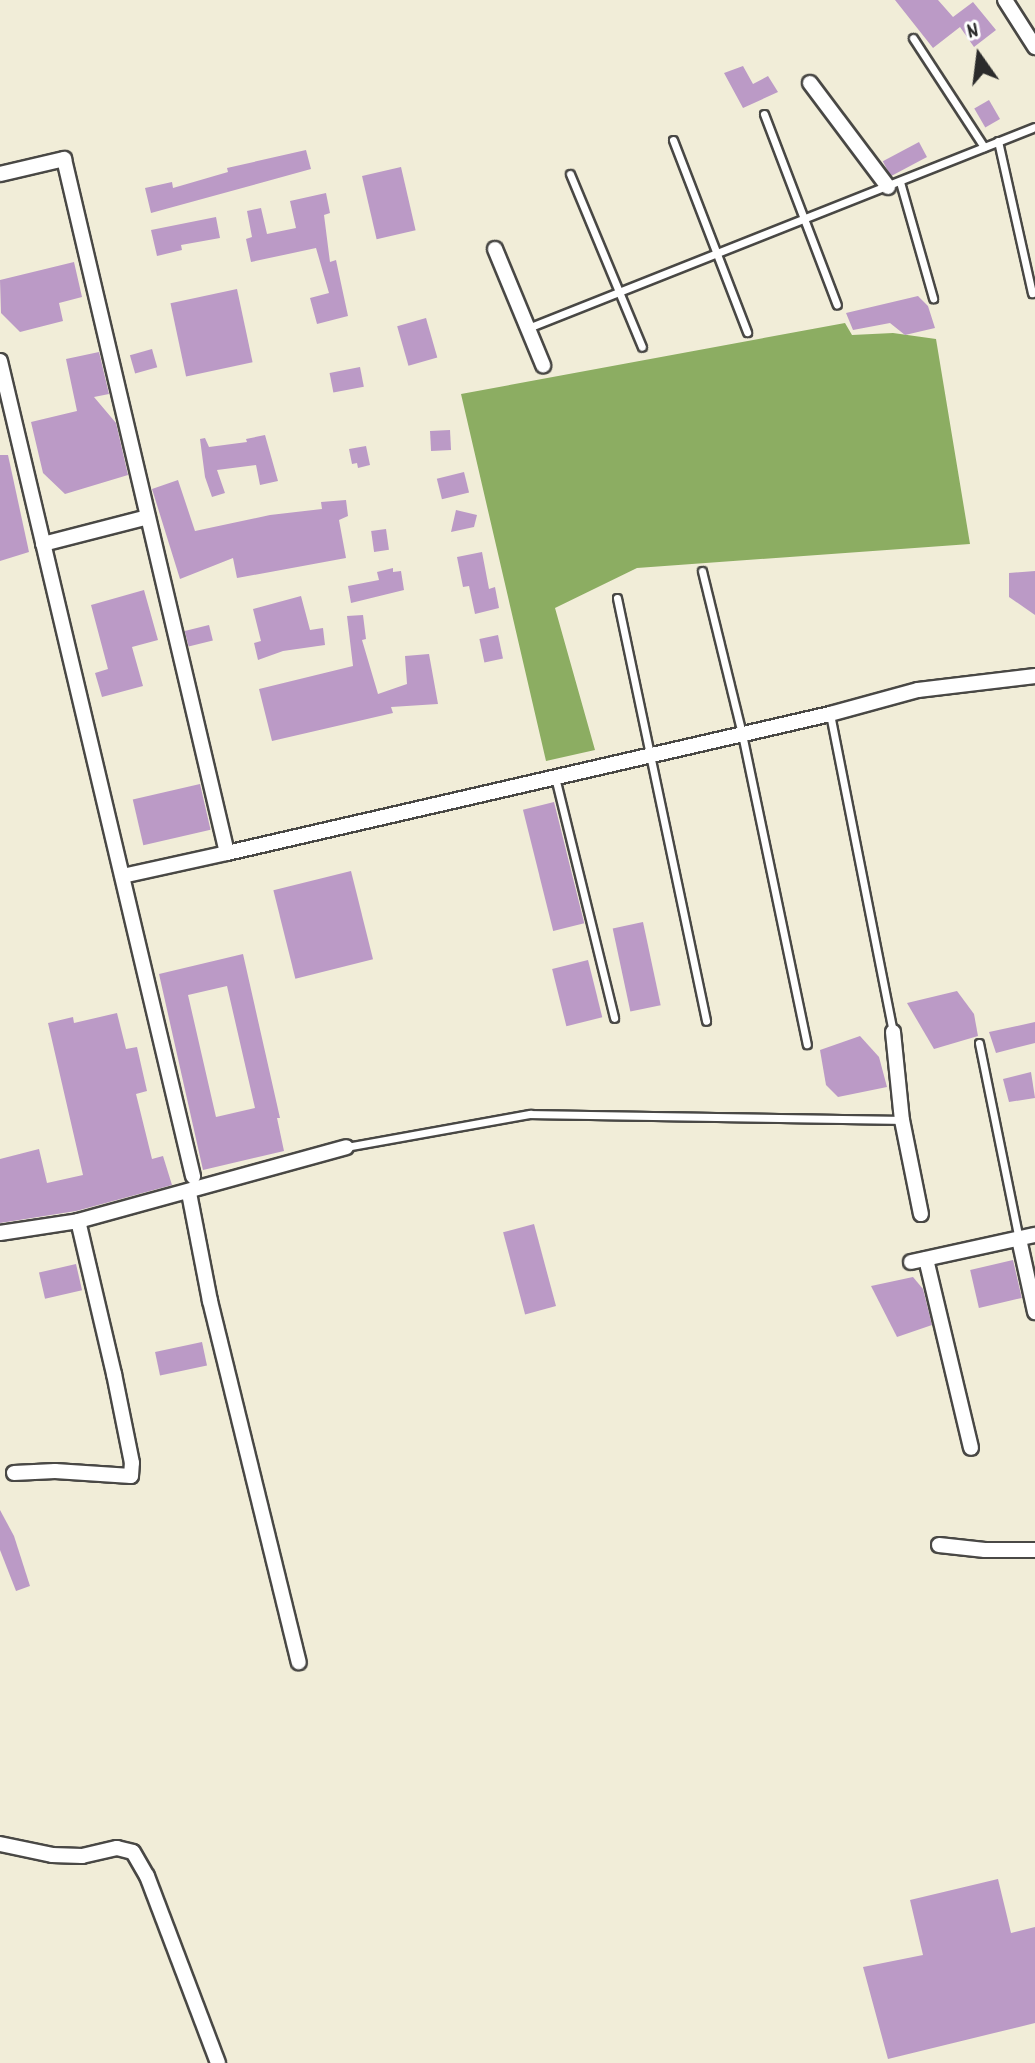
<!DOCTYPE html>
<style>
body{margin:0}
#map{position:relative;width:1035px;height:2063px;overflow:hidden;background:#f1edd8;font-family:Dekko,sans-serif}
div>[style]{position:absolute}
[style*='--x']{left:calc(var(--x)*1px);top:calc(var(--y)*1px);width:calc(var(--w)*1px);rotate:calc(var(--a)*1deg)}
.forest>*{inset:0;background:#8cad62}
.building>*{inset:0;background:#bb9ac6;transform-origin:0 0}
.roads{filter:drop-shadow(2px 0 #494845) drop-shadow(-2px 0 #494845) drop-shadow(0 2px #494845) drop-shadow(0 -2px #494845)}
.lane>*{height:7px;margin:-3.5px;padding:0 3.5px;transform-origin:3.5px;border-radius:3.5px;background:#fff}
.street>*{height:14px;margin:-7px;padding:0 7px;transform-origin:7px;border-radius:7px;background:#fff}
span{translate:-50% -50%;white-space:nowrap;text-align:center;line-height:1.15;-webkit-text-stroke:7px #fff;paint-order:stroke}
.north{position:absolute;left:939px;top:16px;width:80px;height:80px;-webkit-text-stroke:6px #fff;paint-order:stroke;rotate:346deg;font-size:22px;font-weight:700;line-height:32px;text-align:center;color:#2b2b2b}
.north::after{content:'';display:block;margin:auto;width:28px;height:36px;background:#2b2b2b;clip-path:polygon(50% 0,100% 100%,50% 72%,0 100%)}
</style>
<div id="map">
<div class="forest">
<div style="clip-path:polygon(845px 323px,852px 335px,893px 333px,936px 339px,970px 544px,637px 568px,555px 608px,595px 750px,546px 761px,461px 394px)"></div>
</div>
<div class="building">
<div style="clip-path:polygon(895px 0,938px 0,953px 17px,973px 2px,996px 30px,974px 47px,960px 27px,933px 48px)"></div>
<div style="clip-path:polygon(743px 66px,753px 84px,768px 76px,778px 92px,743px 108px,724px 73px)"></div>
<div style="left:989px;top:100px;width:22px;height:17px;rotate:60deg"></div>
<div style="left:919px;top:142px;width:17px;height:41px;rotate:62deg"></div>
<div style="clip-path:polygon(306px 150px,311px 169px,151px 213px,145px 188px,172px 182px,173px 188px,228px 172px,227px 168px)"></div>
<div style="left:401px;top:167px;width:65px;height:40px;rotate:77deg"></div>
<div style="clip-path:polygon(326px 193px,330px 213px,324px 215px,330px 262px,336px 260px,348px 316px,317px 324px,310px 298px,329px 293px,316px 248px,251px 262px,246px 239px,252px 237px,247px 211px,261px 208px,267px 234px,296px 228px,290px 201px)"></div>
<div style="clip-path:polygon(216px 217px,220px 238px,181px 245px,182px 250px,157px 256px,151px 230px)"></div>
<div style="clip-path:polygon(74px 262px,82px 297px,59px 303px,63px 321px,20px 332px,1px 313px,0 280px)"></div>
<div style="left:237px;top:289px;width:75px;height:68px;rotate:78deg"></div>
<div style="clip-path:polygon(918px 296px,928px 306px,935px 328px,905px 335px,890px 323px,853px 330px,846px 313px)"></div>
<div style="left:426px;top:318px;width:41px;height:30px;rotate:74deg"></div>
<div style="left:152px;top:349px;width:19px;height:23px;rotate:74deg"></div>
<div style="clip-path:polygon(99px 352px,109px 394px,94px 397px,116px 423px,128px 475px,65px 494px,43px 473px,31px 422px,77px 411px,66px 359px)"></div>
<div style="left:360px;top:367px;width:20px;height:31px;rotate:79deg"></div>
<div style="left:450px;top:430px;width:20px;height:20px;rotate:87deg"></div>
<div style="clip-path:polygon(265px 435px,278px 481px,260px 485px,256px 465px,217px 470px,225px 493px,212px 497px,205px 477px,200px 439px,205px 438px,209px 447px,247px 442px,246px 439px)"></div>
<div style="clip-path:polygon(366px 446px,370px 465px,358px 468px,357px 463px,352px 464px,349px 449px)"></div>
<div style="clip-path:polygon(0 455px,8px 455px,29px 552px,0 561px)"></div>
<div style="left:464px;top:472px;width:21px;height:28px;rotate:76deg"></div>
<div style="clip-path:polygon(178px 480px,195px 531px,270px 515px,322px 509px,321px 502px,346px 500px,348px 516px,339px 520px,346px 558px,237px 578px,233px 558px,180px 579px,152px 489px)"></div>
<div style="clip-path:polygon(456px 510px,477px 515px,474px 527px,451px 532px)"></div>
<div style="left:386px;top:529px;width:21px;height:15px;rotate:82deg"></div>
<div style="clip-path:polygon(482px 552px,489px 589px,495px 587px,499px 608px,475px 614px,469px 586px,463px 587px,457px 557px)"></div>
<div style="clip-path:polygon(393px 568px,393px 572px,401px 571px,404px 590px,351px 603px,348px 586px,379px 580px,377px 572px)"></div>
<div style="clip-path:polygon(1035px 571px,1035px 615px,1009px 597px,1009px 573px)"></div>
<div style="clip-path:polygon(144px 590px,158px 640px,132px 647px,143px 686px,102px 697px,95px 673px,108px 669px,91px 605px)"></div>
<div style="clip-path:polygon(301px 596px,310px 630px,323px 628px,325px 645px,283px 651px,258px 660px,254px 643px,261px 641px,253px 609px)"></div>
<div style="clip-path:polygon(363px 615px,366px 639px,362px 640px,378px 694px,407px 684px,405px 656px,429px 654px,438px 704px,391px 707px,393px 713px,272px 741px,259px 689px,353px 666px,347px 616px)"></div>
<div style="left:209px;top:625px;width:16px;height:25px;rotate:76deg"></div>
<div style="left:498px;top:635px;width:24px;height:19px;rotate:78deg"></div>
<div style="left:200px;top:784px;width:47px;height:69px;rotate:77deg"></div>
<div style="left:554px;top:802px;width:125px;height:32px;rotate:76deg"></div>
<div style="left:351px;top:871px;width:91px;height:80px;rotate:76deg"></div>
<div style="left:643px;top:922px;width:85px;height:31px;rotate:78deg"></div>
<div style="clip-path:polygon(evenodd,243px 954px,280px 1118px,277px 1118px,284px 1151px,203px 1170px,159px 974px,243px 954px,227px 986px,255px 1108px,216px 1117px,188px 995px,227px 986px)"></div>
<div style="left:588px;top:960px;width:59px;height:37px;rotate:76deg"></div>
<div style="clip-path:polygon(957px 991px,974px 1014px,978px 1036px,934px 1049px,907px 1003px)"></div>
<div style="clip-path:polygon(117px 1013px,126px 1049px,137px 1047px,147px 1091px,136px 1094px,152px 1159px,163px 1156px,172px 1185px,76px 1211px,0 1223px,0 1159px,39px 1149px,47px 1183px,83px 1175px,48px 1023px,73px 1017px,74px 1023px)"></div>
<div style="clip-path:polygon(1035px 1022px,1035px 1043px,996px 1053px,989px 1032px)"></div>
<div style="clip-path:polygon(860px 1036px,879px 1057px,887px 1087px,838px 1097px,826px 1085px,820px 1050px)"></div>
<div style="clip-path:polygon(1031px 1072px,1035px 1098px,1009px 1102px,1003px 1079px)"></div>
<div style="left:534px;top:1224px;width:85px;height:32px;rotate:75deg"></div>
<div style="left:1013px;top:1260px;width:39px;height:44px;rotate:77deg"></div>
<div style="left:76px;top:1264px;width:27px;height:38px;rotate:77deg"></div>
<div style="clip-path:polygon(913px 1277px,923px 1289px,932px 1325px,897px 1337px,871px 1286px)"></div>
<div style="left:202px;top:1342px;width:24px;height:48px;rotate:78deg"></div>
<div style="clip-path:polygon(0 1510px,14px 1536px,30px 1586px,16px 1591px,0 1550px)"></div>
<div style="clip-path:polygon(998px 1879px,1011px 1933px,1035px 1927px,1035px 2023px,888px 2059px,863px 1967px,923px 1955px,910px 1900px)"></div>
</div>
<div class="roads">
<div class="lane">
<div style="--x:913;--y:38;--w:130;--a:56.9"></div>
<div style="--x:764;--y:114;--w:204;--a:69.1"></div>
<div style="--x:673;--y:140;--w:206;--a:68.9"></div>
<div style="--x:998;--y:141;--w:156;--a:77.4"></div>
<div style="--x:570;--y:174;--w:187;--a:67.4"></div>
<div style="--x:900;--y:182;--w:121;--a:74.1"></div>
<div style="--x:528;--y:328;--w:545;--a:-21.63"></div>
<div style="--x:702;--y:571;--w:168;--a:76.2"></div>
<div style="--x:742;--y:734;--w:317;--a:78.2"></div>
<div style="--x:617;--y:598;--w:432;--a:78.1"></div>
<div style="--x:830;--y:714;--w:324;--a:78.8"></div>
<div style="--x:555;--y:777;--w:248;--a:76.2"></div>
<div style="--x:979;--y:1043;--w:200;--a:78.5"></div>
<div style="--x:346;--y:1147;--w:187;--a:-10.2"></div>
<div style="--x:530;--y:1114;--w:372;--a:0.9"></div>
</div>
<div class="street">
<div style="--x:1005;--y:0;--w:56;--a:57.4"></div>
<div style="--x:810;--y:83;--w:130;--a:53.1"></div>
<div style="--x:0;--y:174;--w:66;--a:-13.2"></div>
<div style="--x:64;--y:159;--w:713;--a:76.78"></div>
<div style="--x:227;--y:853;--w:107;--a:167.6"></div>
<div style="--x:495;--y:249;--w:126;--a:67.5"></div>
<div style="--x:0;--y:361;--w:838;--a:76.68"></div>
<div style="--x:43;--y:544;--w:108;--a:-14.4"></div>
<div style="--x:227;--y:853;--w:619;--a:-12.98"></div>
<div style="--x:830;--y:714;--w:91;--a:-15.3"></div>
<div style="--x:918;--y:690;--w:118;--a:-6.8"></div>
<div style="--x:893;--y:1032;--w:88;--a:84.2"></div>
<div style="--x:902;--y:1120;--w:96;--a:78.6"></div>
<div style="--x:189;--y:1193;--w:110;--a:79"></div>
<div style="--x:210;--y:1301;--w:372;--a:76.2"></div>
<div style="--x:0;--y:1233;--w:79;--a:-8.7"></div>
<div style="--x:78;--y:1221;--w:278;--a:-15.4"></div>
<div style="--x:1019;--y:1239;--w:75;--a:77.6"></div>
<div style="--x:926;--y:1259;--w:194;--a:76.6"></div>
<div style="--x:911;--y:1262;--w:127;--a:-12.3"></div>
<div style="--x:14;--y:1473;--w:41;--a:-2.8"></div>
<div style="--x:55;--y:1471;--w:76;--a:3.8"></div>
<div style="--x:131;--y:1476;--w:13;--a:-86"></div>
<div style="--x:132;--y:1463;--w:91;--a:-101.4"></div>
<div style="--x:114;--y:1374;--w:157;--a:-103.2"></div>
<div style="--x:939;--y:1545;--w:46;--a:6.2"></div>
<div style="--x:985;--y:1550;--w:50;--a:0"></div>
<div style="--x:0;--y:1844;--w:53;--a:11.9"></div>
<div style="--x:52;--y:1855;--w:30;--a:2"></div>
<div style="--x:82;--y:1856;--w:36;--a:-13"></div>
<div style="--x:117;--y:1848;--w:16;--a:14"></div>
<div style="--x:133;--y:1852;--w:28;--a:60"></div>
<div style="--x:147;--y:1876;--w:200;--a:69.2"></div>
</div>
</div>
<div class="north">N</div>
</div>
